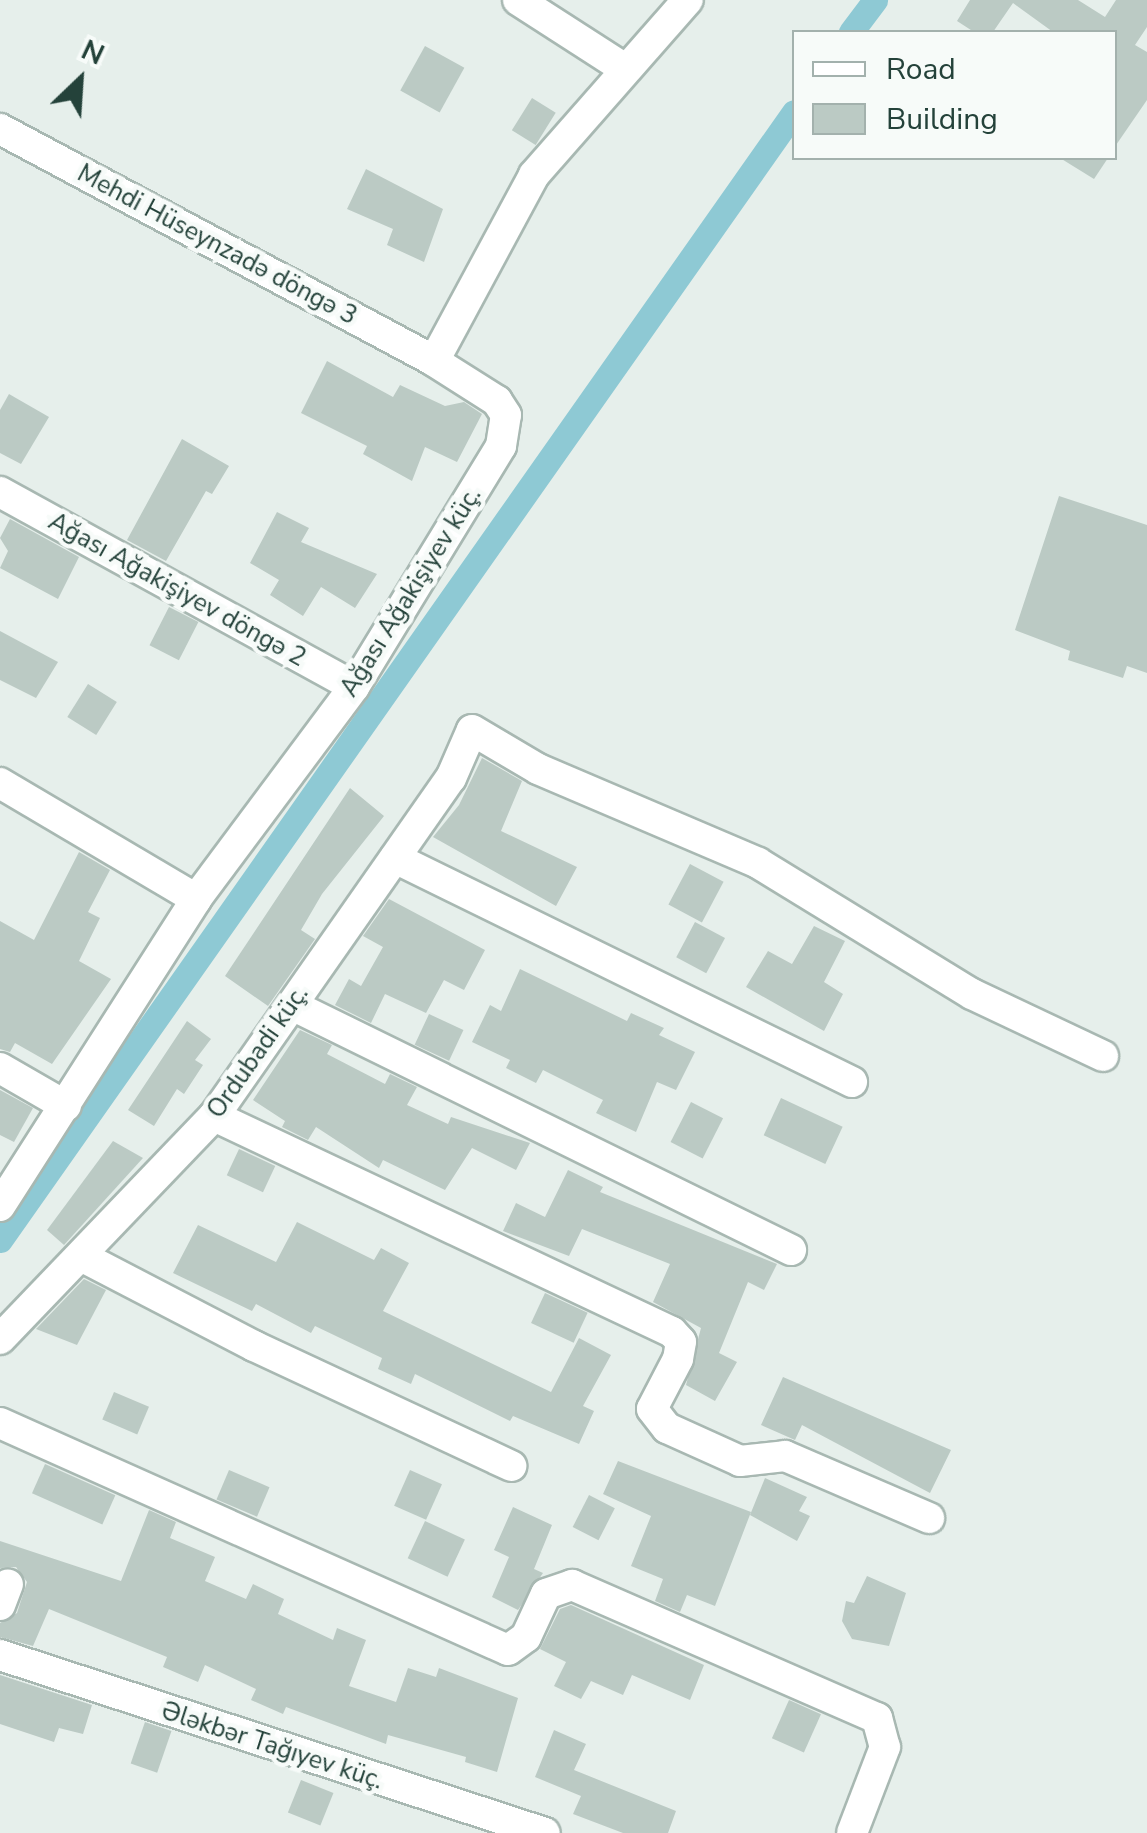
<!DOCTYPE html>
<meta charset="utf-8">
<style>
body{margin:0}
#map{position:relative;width:1147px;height:1833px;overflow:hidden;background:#e6efeb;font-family:"Nunito Sans",sans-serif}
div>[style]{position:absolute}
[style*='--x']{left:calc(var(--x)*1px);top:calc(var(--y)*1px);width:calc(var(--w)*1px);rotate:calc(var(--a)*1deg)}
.canal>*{height:25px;margin:-12.5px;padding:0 12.5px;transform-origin:12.5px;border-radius:12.5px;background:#8ec9d4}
.building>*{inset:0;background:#bbcac4;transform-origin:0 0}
.roads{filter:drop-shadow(2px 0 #a8b8b2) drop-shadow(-2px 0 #a8b8b2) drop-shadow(0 2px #a8b8b2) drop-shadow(0 -2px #a8b8b2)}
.minor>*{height:30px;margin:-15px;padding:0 15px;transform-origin:15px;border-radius:15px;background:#fff}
span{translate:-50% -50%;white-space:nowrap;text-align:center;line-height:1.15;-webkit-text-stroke:9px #f7fbf9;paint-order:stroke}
.street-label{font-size:25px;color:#24423a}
.legend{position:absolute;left:792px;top:30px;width:325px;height:130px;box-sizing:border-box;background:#f7fbf9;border:2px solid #a3b1ad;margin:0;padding:12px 18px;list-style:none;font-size:30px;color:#24423a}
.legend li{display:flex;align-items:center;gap:20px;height:50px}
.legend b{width:50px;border:2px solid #a3b1ad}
.north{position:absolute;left:30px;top:30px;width:100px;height:100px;-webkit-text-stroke:8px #f7fbf9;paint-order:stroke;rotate:25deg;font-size:28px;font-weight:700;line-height:40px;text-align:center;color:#24423a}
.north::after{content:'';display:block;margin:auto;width:35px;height:45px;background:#24423a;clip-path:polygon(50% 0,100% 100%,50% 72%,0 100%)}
</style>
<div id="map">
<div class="canal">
<div style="--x:851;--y:32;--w:40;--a:-53"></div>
<div style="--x:0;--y:1240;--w:1379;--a:-54.86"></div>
</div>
<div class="building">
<div style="clip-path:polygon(970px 0,1078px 0,1105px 17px,1116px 0,1147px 0,1147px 27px,1135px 45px,1147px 52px,1147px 100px,1114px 148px,1114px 32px,1053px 32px,1013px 3px,993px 32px,974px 32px,957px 21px)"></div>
<div style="left:425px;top:46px;width:45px;height:51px;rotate:29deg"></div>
<div style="left:532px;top:98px;width:28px;height:38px;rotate:32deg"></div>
<div style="clip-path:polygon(1060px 158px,1108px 158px,1094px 179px)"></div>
<div style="clip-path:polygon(366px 169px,443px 209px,424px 262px,387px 245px,393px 229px,347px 209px)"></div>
<div style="clip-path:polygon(327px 361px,393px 397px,400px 385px,445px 406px,464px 402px,482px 414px,457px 462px,425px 447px,412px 481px,363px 454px,367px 446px,301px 413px)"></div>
<div style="clip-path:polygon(9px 394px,49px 417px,21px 464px,0 453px,0 410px)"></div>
<div style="clip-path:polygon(182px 439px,229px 466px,212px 494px,206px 491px,166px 561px,127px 540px)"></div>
<div style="clip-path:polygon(1059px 496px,1147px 525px,1147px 673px,1127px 666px,1123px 678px,1068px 660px,1070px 651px,1015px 630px)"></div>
<div style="clip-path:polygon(277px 512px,309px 528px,301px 542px,377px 574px,355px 608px,321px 587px,303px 616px,270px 595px,279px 580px,250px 563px)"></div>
<div style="clip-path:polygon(10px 519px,79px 557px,58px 599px,0 568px,8px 551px,0 538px)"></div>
<div style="left:169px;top:607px;width:33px;height:43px;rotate:27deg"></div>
<div style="clip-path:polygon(0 631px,58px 662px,36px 698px,0 680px)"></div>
<div style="left:88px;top:684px;width:34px;height:39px;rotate:32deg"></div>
<div style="clip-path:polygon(482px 758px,522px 781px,501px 831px,577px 867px,556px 906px,433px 837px,459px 805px)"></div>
<div style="clip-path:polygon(350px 788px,384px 816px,322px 894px,301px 930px,315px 939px,268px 1006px,225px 976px)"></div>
<div style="clip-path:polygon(79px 852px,110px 870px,88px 912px,100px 918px,79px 961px,111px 979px,52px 1064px,15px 1043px,10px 1052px,0 1049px,0 921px,34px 940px)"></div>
<div style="left:690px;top:864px;width:38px;height:46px;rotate:28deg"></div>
<div style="clip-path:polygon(389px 899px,485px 950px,464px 990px,444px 980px,426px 1013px,385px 994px,371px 1023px,335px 1005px,349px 979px,361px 986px,383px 947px,363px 936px)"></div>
<div style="left:695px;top:922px;width:34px;height:40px;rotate:28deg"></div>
<div style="clip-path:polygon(814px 926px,845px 941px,824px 982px,843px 994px,824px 1031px,746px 987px,768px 951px,792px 964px)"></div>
<div style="clip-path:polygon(520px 969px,627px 1021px,631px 1013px,664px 1028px,659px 1035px,695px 1052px,676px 1090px,657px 1082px,636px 1132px,596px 1113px,603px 1100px,543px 1070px,536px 1083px,506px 1068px,510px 1060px,472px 1042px,490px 1005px,501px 1011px)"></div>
<div style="left:429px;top:1014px;width:38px;height:34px;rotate:25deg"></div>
<div style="clip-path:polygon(187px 1021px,211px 1039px,195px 1060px,203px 1065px,184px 1094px,177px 1089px,154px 1126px,128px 1110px)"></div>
<div style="clip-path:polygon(300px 1030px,332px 1045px,327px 1054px,385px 1084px,390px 1074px,417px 1087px,407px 1105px,448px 1124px,451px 1117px,530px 1143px,516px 1170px,472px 1148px,445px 1190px,383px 1160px,379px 1168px,316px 1127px,308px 1140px,282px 1127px,285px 1121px,253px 1100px)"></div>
<div style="clip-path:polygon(0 1090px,33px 1108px,14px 1142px,0 1135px)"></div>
<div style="left:781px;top:1098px;width:68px;height:41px;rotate:25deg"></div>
<div style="left:691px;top:1102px;width:36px;height:45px;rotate:27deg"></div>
<div style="clip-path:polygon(113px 1141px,143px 1158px,64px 1245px,47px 1230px)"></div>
<div style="left:239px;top:1149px;width:40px;height:29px;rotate:25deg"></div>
<div style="clip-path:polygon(568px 1170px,603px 1187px,600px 1192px,777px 1264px,764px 1290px,748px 1282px,719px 1353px,737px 1362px,715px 1401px,686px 1385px,701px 1328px,653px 1302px,670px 1264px,582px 1229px,569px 1256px,503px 1231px,516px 1203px,545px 1217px)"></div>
<div style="clip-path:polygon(297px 1222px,374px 1260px,381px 1248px,409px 1263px,383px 1311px,551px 1392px,579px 1338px,611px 1355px,583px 1406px,594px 1411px,579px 1444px,513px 1416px,510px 1421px,415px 1374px,411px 1384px,378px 1369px,382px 1358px,315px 1326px,311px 1333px,256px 1304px,252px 1311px,173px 1273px,198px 1225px,276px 1262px)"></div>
<div style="clip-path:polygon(84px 1279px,106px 1290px,77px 1345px,36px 1329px)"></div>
<div style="left:545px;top:1293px;width:47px;height:33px;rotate:25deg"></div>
<div style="clip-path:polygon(783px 1377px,951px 1450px,930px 1493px,802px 1425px,795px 1440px,761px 1425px)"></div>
<div style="left:114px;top:1392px;width:38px;height:30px;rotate:23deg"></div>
<div style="clip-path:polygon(618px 1461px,751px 1512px,715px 1606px,687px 1595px,680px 1612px,655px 1601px,663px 1579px,631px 1566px,651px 1516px,603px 1494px)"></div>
<div style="left:45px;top:1464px;width:77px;height:32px;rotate:24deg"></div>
<div style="left:229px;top:1470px;width:44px;height:32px;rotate:23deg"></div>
<div style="left:410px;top:1470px;width:35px;height:39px;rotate:24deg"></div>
<div style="clip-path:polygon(765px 1478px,807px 1497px,799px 1511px,810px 1516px,797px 1541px,750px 1515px)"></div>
<div style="left:589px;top:1495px;width:29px;height:36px;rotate:27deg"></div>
<div style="clip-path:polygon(513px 1507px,552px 1525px,534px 1569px,543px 1573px,518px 1610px,492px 1597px,509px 1557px,494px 1550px)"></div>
<div style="clip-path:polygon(149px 1510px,176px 1522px,170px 1538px,215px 1557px,205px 1581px,246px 1599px,253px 1584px,284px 1599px,278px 1614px,333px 1640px,337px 1628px,366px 1640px,349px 1686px,396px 1702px,408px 1668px,436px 1677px,439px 1668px,518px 1698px,497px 1772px,465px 1762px,466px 1757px,388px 1735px,386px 1744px,286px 1707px,283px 1714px,251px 1700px,256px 1689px,205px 1665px,198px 1682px,163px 1667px,167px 1657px,49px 1609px,33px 1646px,0 1637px,0 1623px,17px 1613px,27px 1582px,16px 1567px,0 1568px,0 1541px,121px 1581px)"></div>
<div style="left:425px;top:1521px;width:44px;height:41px;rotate:25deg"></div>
<div style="clip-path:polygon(867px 1576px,906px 1593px,889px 1646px,852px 1639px,842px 1621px,846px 1601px,854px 1603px)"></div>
<div style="clip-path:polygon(571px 1605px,704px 1665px,690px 1700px,632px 1675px,623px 1695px,591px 1681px,581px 1699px,554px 1686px,566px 1662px,540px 1649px,560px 1609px)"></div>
<div style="clip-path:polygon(0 1675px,92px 1705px,83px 1734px,59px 1728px,54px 1742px,0 1724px)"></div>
<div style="left:789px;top:1700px;width:35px;height:42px;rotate:24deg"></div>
<div style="left:145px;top:1722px;width:28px;height:44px;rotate:19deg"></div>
<div style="clip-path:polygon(554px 1730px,586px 1744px,574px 1770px,676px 1811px,668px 1833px,623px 1833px,573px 1814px,581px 1796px,535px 1777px)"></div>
<div style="left:301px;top:1780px;width:35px;height:35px;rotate:22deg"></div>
</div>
<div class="roads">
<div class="minor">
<div style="--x:518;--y:0;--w:127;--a:32.8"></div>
<div style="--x:0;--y:129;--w:492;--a:28.1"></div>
<div style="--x:0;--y:492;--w:404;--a:28.8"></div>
<div style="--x:0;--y:783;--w:228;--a:30.6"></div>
<div style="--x:395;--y:858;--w:509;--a:26.11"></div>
<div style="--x:292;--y:1005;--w:556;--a:26.15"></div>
<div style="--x:0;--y:1068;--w:76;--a:29.9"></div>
<div style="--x:214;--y:1116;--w:506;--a:25.25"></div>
<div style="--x:672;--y:1332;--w:13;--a:48"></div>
<div style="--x:681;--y:1342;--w:17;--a:100"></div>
<div style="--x:678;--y:1359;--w:56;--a:117.5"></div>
<div style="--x:652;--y:1409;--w:24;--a:52"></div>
<div style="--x:667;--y:1428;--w:80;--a:24.3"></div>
<div style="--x:740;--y:1461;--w:45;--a:-6.3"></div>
<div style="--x:785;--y:1456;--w:157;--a:23.3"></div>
<div style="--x:0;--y:1206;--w:364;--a:-57.4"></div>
<div style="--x:196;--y:899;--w:264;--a:-53.3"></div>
<div style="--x:354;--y:687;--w:282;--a:-58.6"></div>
<div style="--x:501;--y:446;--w:31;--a:-81"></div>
<div style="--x:506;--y:415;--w:17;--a:-123"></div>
<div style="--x:497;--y:401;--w:75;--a:-147.6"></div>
<div style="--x:434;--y:361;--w:211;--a:-61.7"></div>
<div style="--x:534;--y:175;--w:233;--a:-48.7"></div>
<div style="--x:83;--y:1257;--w:193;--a:27.5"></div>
<div style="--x:254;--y:1346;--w:284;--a:25"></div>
<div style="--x:0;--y:1339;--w:309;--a:-46.2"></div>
<div style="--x:214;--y:1116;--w:413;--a:-55"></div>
<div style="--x:451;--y:778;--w:52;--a:-66.4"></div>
<div style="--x:472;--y:730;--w:77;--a:30.6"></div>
<div style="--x:538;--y:769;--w:239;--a:23.1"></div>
<div style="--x:758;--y:863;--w:251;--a:31.5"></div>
<div style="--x:972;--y:994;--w:145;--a:25.3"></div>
<div style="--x:0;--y:1423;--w:556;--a:24.08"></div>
<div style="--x:508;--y:1650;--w:22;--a:-36"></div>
<div style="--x:526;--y:1637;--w:47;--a:-65.1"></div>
<div style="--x:546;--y:1594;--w:28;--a:-19"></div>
<div style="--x:572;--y:1585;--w:333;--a:23.6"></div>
<div style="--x:877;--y:1718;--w:30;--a:75"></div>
<div style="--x:885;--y:1747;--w:92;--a:111"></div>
<div style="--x:0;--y:1605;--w:22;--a:-69"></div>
<div style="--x:0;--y:1655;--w:573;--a:18.09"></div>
</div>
</div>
<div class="street-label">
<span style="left:217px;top:245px;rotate:28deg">Mehdi Hüseynzadə döngə 3</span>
<span style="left:177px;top:590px;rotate:29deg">Ağası Ağakişiyev döngə 2</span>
<span style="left:411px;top:592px;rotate:-58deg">Ağası Ağakişiyev küç.</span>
<span style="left:258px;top:1052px;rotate:-55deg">Ordubadi küç.</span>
<span style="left:272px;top:1746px;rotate:18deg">Ələkbər Tağıyev küç.</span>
</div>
<ul class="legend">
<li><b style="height:12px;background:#fff"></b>Road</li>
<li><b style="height:28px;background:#bbcac4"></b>Building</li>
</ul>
<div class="north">N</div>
</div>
